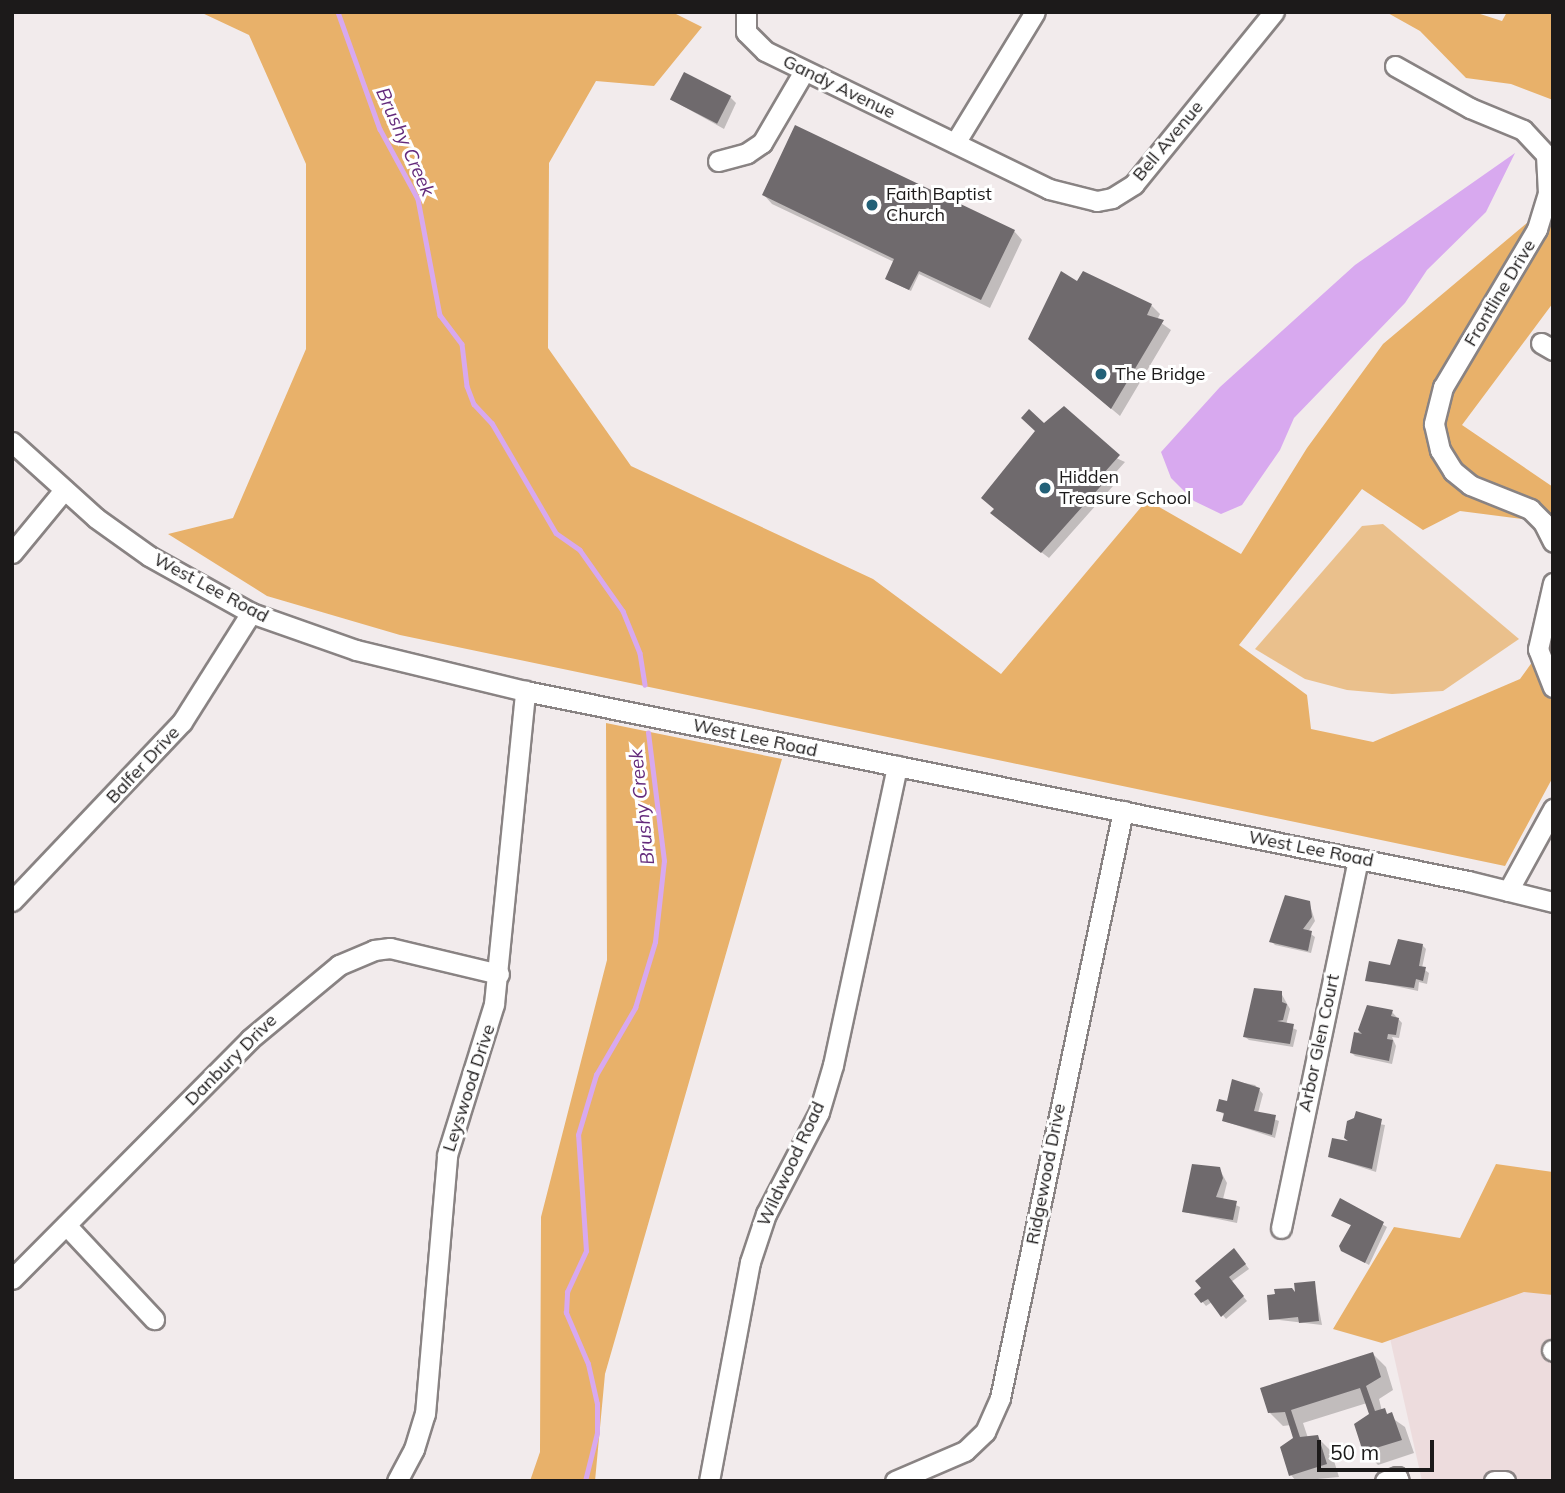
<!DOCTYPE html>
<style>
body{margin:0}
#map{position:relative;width:1565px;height:1493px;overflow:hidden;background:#f2ebec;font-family:Mulish,sans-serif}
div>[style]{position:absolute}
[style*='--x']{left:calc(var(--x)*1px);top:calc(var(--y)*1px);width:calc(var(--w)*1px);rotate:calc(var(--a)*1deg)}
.built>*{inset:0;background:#eddcdd}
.green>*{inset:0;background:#eac08c}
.forest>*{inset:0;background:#e8b16a}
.water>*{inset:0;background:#d8a9ef}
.shadow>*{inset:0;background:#0003}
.stream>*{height:4.5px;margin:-2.25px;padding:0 2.25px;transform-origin:2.25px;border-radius:2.25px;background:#d8a9ef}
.building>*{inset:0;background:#6f6a6d;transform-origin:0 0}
.roads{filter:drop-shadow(2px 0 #898383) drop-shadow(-2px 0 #898383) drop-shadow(0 2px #898383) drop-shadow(0 -2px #898383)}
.minor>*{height:19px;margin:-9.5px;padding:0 9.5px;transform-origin:9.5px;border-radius:9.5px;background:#fff}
.dots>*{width:19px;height:19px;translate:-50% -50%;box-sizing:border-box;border:4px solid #fff;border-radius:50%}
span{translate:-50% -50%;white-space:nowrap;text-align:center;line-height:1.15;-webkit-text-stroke:6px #fff;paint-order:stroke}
.street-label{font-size:18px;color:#1c1a1a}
.poi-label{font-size:18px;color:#1c1a1a}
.left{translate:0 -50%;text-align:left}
.water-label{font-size:19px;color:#642b7c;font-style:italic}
.frame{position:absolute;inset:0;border:14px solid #1c1a1a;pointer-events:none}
.scale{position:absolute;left:1317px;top:1440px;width:117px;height:32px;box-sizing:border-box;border:4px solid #1c1a1a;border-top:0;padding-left:9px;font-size:21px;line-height:24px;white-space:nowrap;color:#1c1a1a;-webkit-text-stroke:5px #fff;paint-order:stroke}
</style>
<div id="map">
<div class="built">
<div style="clip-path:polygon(1553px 1278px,1553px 1481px,1422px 1481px,1389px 1334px)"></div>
</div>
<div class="green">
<div style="clip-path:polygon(1383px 524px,1519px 639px,1443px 691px,1392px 694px,1347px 690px,1305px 679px,1255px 649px,1362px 526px)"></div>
</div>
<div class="forest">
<div style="clip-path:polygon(200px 12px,672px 12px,702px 27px,654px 86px,596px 81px,549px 163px,548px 348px,631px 466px,873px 579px,1001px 674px,1147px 500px,1241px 554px,1307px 448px,1383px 344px,1553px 201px,1553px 303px,1462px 425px,1553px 487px,1553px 523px,1460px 511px,1423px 530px,1362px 489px,1239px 645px,1307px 695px,1311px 729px,1373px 742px,1520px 679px,1553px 633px,1553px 777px,1505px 866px,400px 635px,267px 596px,168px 534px,233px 518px,306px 349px,306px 164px,249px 35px)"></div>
<div style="clip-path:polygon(1386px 12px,1474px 12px,1502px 21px,1507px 12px,1553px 12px,1553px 100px,1511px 84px,1466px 78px,1420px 31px)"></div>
<div style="clip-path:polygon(606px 723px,782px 759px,605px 1374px,595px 1481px,530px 1481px,540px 1452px,541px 1217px,607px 960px)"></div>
<div style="clip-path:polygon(1496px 1164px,1553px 1172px,1553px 1295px,1524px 1292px,1382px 1343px,1333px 1329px,1394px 1227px,1460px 1238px)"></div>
</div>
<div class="water">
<div style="clip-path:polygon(1515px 153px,1486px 212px,1427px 270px,1405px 303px,1294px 418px,1280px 450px,1242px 505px,1221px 514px,1194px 501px,1171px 478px,1161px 452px,1220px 387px,1355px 265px)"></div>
</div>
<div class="shadow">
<div style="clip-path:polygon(730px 97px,736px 103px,724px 129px,672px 100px)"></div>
<div style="clip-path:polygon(764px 195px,1014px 231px,1022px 240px,990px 308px,919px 274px,911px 291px,888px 280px,894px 262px,772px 204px)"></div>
<div style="clip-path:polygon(1078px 284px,1151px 305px,1160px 314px,1157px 320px,1171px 330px,1120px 416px,1039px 348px)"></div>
<div style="clip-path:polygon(1044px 425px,1125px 462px,1108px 481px,1113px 486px,1049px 558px,998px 519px)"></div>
<div style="clip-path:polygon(1309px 902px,1315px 921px,1308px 932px,1315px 937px,1311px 953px,1275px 945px,1271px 941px)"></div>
<div style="clip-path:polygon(1422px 945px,1426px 949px,1422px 968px,1429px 973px,1427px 984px,1419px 982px,1418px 991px,1367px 980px)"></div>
<div style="clip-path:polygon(1281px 993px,1290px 1009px,1286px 1025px,1297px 1030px,1293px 1047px,1249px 1040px,1245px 1037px)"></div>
<div style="clip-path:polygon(1392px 1012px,1402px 1023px,1399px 1038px,1392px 1037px,1396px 1046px,1392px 1064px,1355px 1056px,1351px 1052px,1355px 1034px)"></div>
<div style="clip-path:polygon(1233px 1081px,1255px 1085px,1263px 1094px,1258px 1113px,1279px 1121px,1275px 1138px,1224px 1121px,1225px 1115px,1218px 1110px,1228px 1103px)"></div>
<div style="clip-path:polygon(1356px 1120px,1385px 1125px,1376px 1172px,1330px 1157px,1353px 1144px)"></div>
<div style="clip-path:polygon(1219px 1168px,1227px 1183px,1223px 1199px,1240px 1207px,1237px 1223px,1184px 1212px)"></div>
<div style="clip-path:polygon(1341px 1200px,1387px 1227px,1369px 1265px,1342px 1250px,1352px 1226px,1333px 1215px)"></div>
<div style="clip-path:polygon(1238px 1254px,1249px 1269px,1231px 1282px,1247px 1301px,1226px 1319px,1212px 1302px,1206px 1306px,1196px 1294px)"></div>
<div style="clip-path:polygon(1314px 1283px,1322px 1325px,1271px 1319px,1297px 1295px)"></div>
<div style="clip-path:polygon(1373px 1354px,1386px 1367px,1393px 1390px,1379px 1399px,1382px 1411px,1405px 1427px,1414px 1453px,1378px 1465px,1365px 1451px,1371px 1415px,1367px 1403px,1303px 1423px,1308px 1438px,1317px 1437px,1331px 1451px,1339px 1477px,1296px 1481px,1291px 1475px,1295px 1439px,1291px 1425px,1283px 1426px,1269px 1412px)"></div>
</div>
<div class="stream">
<div style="--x:338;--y:12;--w:124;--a:70.3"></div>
<div style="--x:380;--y:129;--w:80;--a:61.5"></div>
<div style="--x:418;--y:199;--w:118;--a:79.3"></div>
<div style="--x:440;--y:315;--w:36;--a:53"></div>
<div style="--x:462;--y:344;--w:42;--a:83.2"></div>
<div style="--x:467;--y:386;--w:19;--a:69"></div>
<div style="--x:474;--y:404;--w:26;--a:47"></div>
<div style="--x:492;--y:423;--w:127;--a:59.8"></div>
<div style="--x:556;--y:533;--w:29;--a:35"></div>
<div style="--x:580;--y:550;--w:75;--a:54.8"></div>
<div style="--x:623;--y:611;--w:45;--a:68"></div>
<div style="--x:640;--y:653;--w:32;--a:81"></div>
<div style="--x:585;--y:1481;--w:49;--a:-76"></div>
<div style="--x:597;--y:1433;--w:29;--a:-90"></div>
<div style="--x:597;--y:1404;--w:41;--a:-102.7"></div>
<div style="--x:588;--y:1364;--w:56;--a:-113.3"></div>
<div style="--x:566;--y:1313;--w:21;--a:-87"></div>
<div style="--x:567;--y:1292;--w:45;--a:-65.1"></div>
<div style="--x:586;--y:1251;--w:116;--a:-93.9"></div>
<div style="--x:578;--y:1135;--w:63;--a:-73.3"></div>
<div style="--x:596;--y:1075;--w:78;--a:-59.8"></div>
<div style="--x:635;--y:1008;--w:69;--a:-73.1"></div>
<div style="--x:655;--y:942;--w:81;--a:-83.7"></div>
<div style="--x:664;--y:861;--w:129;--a:-97.1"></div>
</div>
<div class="building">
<div style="left:684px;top:72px;width:53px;height:31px;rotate:27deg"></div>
<div style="clip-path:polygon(795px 125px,1015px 230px,981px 300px,919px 271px,909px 290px,885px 279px,894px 259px,762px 195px)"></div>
<div style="clip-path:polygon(1061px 271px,1077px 281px,1083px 271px,1152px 304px,1147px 315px,1164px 320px,1111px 409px,1028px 339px)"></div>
<div style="clip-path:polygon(1064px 406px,1120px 455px,1103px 474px,1108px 478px,1041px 553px,990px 513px,994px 509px,981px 498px,1035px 431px,1021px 418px,1029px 409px,1044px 423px)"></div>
<div style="clip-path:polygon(1285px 895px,1310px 901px,1312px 917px,1303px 929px,1312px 931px,1308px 951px,1269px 942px)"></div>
<div style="clip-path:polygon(1398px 939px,1423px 944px,1419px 966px,1426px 967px,1423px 981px,1416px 979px,1414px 988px,1365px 981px,1369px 961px,1390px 965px)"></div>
<div style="clip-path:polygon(1254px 988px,1282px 991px,1282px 1002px,1287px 1004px,1283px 1020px,1277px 1021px,1294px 1024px,1290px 1044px,1243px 1037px)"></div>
<div style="clip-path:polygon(1367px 1005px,1393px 1010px,1391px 1016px,1399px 1018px,1396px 1035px,1388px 1034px,1387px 1039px,1393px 1040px,1389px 1061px,1350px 1053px,1354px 1032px,1362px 1034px,1358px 1030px)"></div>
<div style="clip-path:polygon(1232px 1079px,1260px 1088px,1254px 1111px,1276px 1115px,1272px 1135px,1222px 1121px,1224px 1113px,1216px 1111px,1219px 1099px,1227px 1101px)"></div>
<div style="clip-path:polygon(1356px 1111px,1382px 1119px,1372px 1169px,1328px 1157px,1332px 1138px,1348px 1141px,1344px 1138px,1347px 1121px,1354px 1118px)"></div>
<div style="clip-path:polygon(1192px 1164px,1220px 1167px,1223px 1178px,1216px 1197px,1237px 1201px,1233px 1220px,1182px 1212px)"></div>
<div style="clip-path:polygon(1340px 1198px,1384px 1222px,1365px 1263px,1341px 1251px,1339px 1246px,1351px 1225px,1331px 1216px)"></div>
<div style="clip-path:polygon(1234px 1248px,1246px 1264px,1229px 1277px,1244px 1296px,1221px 1317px,1208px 1299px,1201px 1303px,1194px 1294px,1201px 1288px,1195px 1281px)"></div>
<div style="clip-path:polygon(1315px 1281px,1319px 1321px,1299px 1323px,1298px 1317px,1269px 1320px,1267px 1295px,1275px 1294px,1274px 1289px,1292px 1288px,1295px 1292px,1294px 1283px)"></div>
<div style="clip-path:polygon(1373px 1352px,1381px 1377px,1366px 1386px,1375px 1411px,1385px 1408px,1387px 1414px,1392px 1412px,1402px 1440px,1363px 1452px,1354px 1424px,1369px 1414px,1360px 1388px,1291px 1410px,1300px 1437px,1318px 1435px,1327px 1464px,1289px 1476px,1280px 1447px,1293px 1438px,1285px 1412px,1268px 1413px,1260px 1388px)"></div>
</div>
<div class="roads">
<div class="minor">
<div style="--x:746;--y:12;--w:20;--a:90"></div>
<div style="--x:746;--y:32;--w:27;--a:45"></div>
<div style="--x:765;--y:51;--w:316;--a:25.9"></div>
<div style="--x:1049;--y:189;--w:49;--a:14"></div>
<div style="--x:1097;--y:201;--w:15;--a:-11"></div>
<div style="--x:1112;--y:198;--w:26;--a:-32"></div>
<div style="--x:1134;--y:184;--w:222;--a:-50.9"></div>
<div style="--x:1395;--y:66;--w:86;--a:29.2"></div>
<div style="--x:1470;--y:108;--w:57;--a:22.5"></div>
<div style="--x:1523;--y:130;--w:34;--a:47"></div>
<div style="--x:1546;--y:155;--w:38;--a:87"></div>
<div style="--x:1548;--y:193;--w:38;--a:107"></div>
<div style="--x:1537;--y:229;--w:184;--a:120.7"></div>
<div style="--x:1443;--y:387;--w:38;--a:104"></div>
<div style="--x:1434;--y:424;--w:27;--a:77"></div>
<div style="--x:1440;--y:450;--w:25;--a:58"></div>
<div style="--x:1453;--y:471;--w:22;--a:39"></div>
<div style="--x:1470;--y:485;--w:65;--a:21.8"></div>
<div style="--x:1530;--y:509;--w:18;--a:45"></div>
<div style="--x:1543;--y:522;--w:22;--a:63"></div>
<div style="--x:955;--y:143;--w:153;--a:-58.6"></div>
<div style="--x:718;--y:161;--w:30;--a:-15"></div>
<div style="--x:747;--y:153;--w:18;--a:-34"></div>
<div style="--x:762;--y:143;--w:83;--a:-59.7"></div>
<div style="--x:1541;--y:343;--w:14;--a:30"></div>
<div style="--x:12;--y:442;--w:113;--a:42.1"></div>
<div style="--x:96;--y:518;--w:65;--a:35.6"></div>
<div style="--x:149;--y:556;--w:117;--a:29.2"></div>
<div style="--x:251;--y:613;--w:111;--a:19.4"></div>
<div style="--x:356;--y:650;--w:174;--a:13.6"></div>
<div style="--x:525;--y:691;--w:962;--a:11.39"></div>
<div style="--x:1468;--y:881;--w:88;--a:13.9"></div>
<div style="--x:12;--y:553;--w:82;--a:-50.5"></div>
<div style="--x:1553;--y:583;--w:68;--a:102.8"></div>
<div style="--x:1538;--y:649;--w:41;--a:68.5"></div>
<div style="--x:1508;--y:891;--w:94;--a:-61.2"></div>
<div style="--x:12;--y:901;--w:247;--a:-46.5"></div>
<div style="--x:182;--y:722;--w:129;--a:-57.7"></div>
<div style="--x:66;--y:1225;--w:129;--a:46.9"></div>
<div style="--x:1281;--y:1228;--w:377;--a:-78.2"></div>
<div style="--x:12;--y:1279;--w:338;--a:-45.2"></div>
<div style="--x:250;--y:1039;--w:116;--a:-39.7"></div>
<div style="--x:339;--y:965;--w:38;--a:-23"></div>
<div style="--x:374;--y:950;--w:16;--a:-7"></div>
<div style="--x:390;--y:948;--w:112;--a:13.4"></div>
<div style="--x:1552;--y:1350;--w:1;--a:45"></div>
<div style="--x:397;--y:1481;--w:36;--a:-62"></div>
<div style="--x:414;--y:1449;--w:37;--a:-73"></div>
<div style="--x:425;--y:1414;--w:260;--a:-85.1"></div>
<div style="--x:447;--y:1155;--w:158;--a:-72.7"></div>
<div style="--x:494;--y:1004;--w:315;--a:-84.3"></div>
<div style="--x:709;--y:1481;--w:223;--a:-79.4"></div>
<div style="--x:750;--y:1262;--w:51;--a:-71.6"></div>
<div style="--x:766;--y:1214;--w:115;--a:-62.5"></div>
<div style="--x:819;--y:1112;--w:49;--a:-73.4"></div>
<div style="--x:833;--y:1065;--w:306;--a:-77.9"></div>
<div style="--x:895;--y:1481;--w:76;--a:-23.2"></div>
<div style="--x:965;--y:1451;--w:28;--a:-44"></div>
<div style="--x:985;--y:1432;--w:37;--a:-66"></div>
<div style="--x:1000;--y:1398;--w:600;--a:-78.17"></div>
<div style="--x:1385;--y:1481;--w:13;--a:-18"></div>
<div style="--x:1397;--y:1477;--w:4;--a:63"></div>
<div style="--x:1494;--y:1481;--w:11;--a:0"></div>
</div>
</div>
<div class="dots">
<div style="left:872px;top:205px;background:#236178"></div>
<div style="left:1101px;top:374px;background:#236178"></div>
<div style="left:1045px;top:488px;background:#236178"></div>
</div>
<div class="street-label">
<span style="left:839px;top:87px;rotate:26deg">Gandy Avenue</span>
<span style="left:1168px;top:141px;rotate:-50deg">Bell Avenue</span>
<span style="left:1500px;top:293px;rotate:-59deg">Frontline Drive</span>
<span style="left:211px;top:588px;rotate:28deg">West Lee Road</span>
<span style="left:755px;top:738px;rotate:12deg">West Lee Road</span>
<span style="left:143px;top:765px;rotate:-47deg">Balfer Drive</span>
<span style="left:1311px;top:849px;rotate:11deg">West Lee Road</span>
<span style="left:1319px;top:1043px;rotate:-78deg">Arbor Glen Court</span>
<span style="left:231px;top:1060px;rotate:-45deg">Danbury Drive</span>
<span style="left:469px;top:1088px;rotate:-72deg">Leyswood Drive</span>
<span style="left:791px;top:1164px;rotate:-65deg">Wildwood Road</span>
<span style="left:1046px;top:1174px;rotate:-79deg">Ridgewood Drive</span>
</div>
<div class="poi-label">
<span class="left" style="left:886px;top:205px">Faith Baptist<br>Church</span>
<span class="left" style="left:1115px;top:374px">The Bridge</span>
<span class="left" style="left:1059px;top:488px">Hidden<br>Treasure School</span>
</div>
<div class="water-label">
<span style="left:405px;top:142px;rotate:66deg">Brushy Creek</span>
<span style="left:642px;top:807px;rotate:-96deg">Brushy Creek</span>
</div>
<div class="frame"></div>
<div class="scale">50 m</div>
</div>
